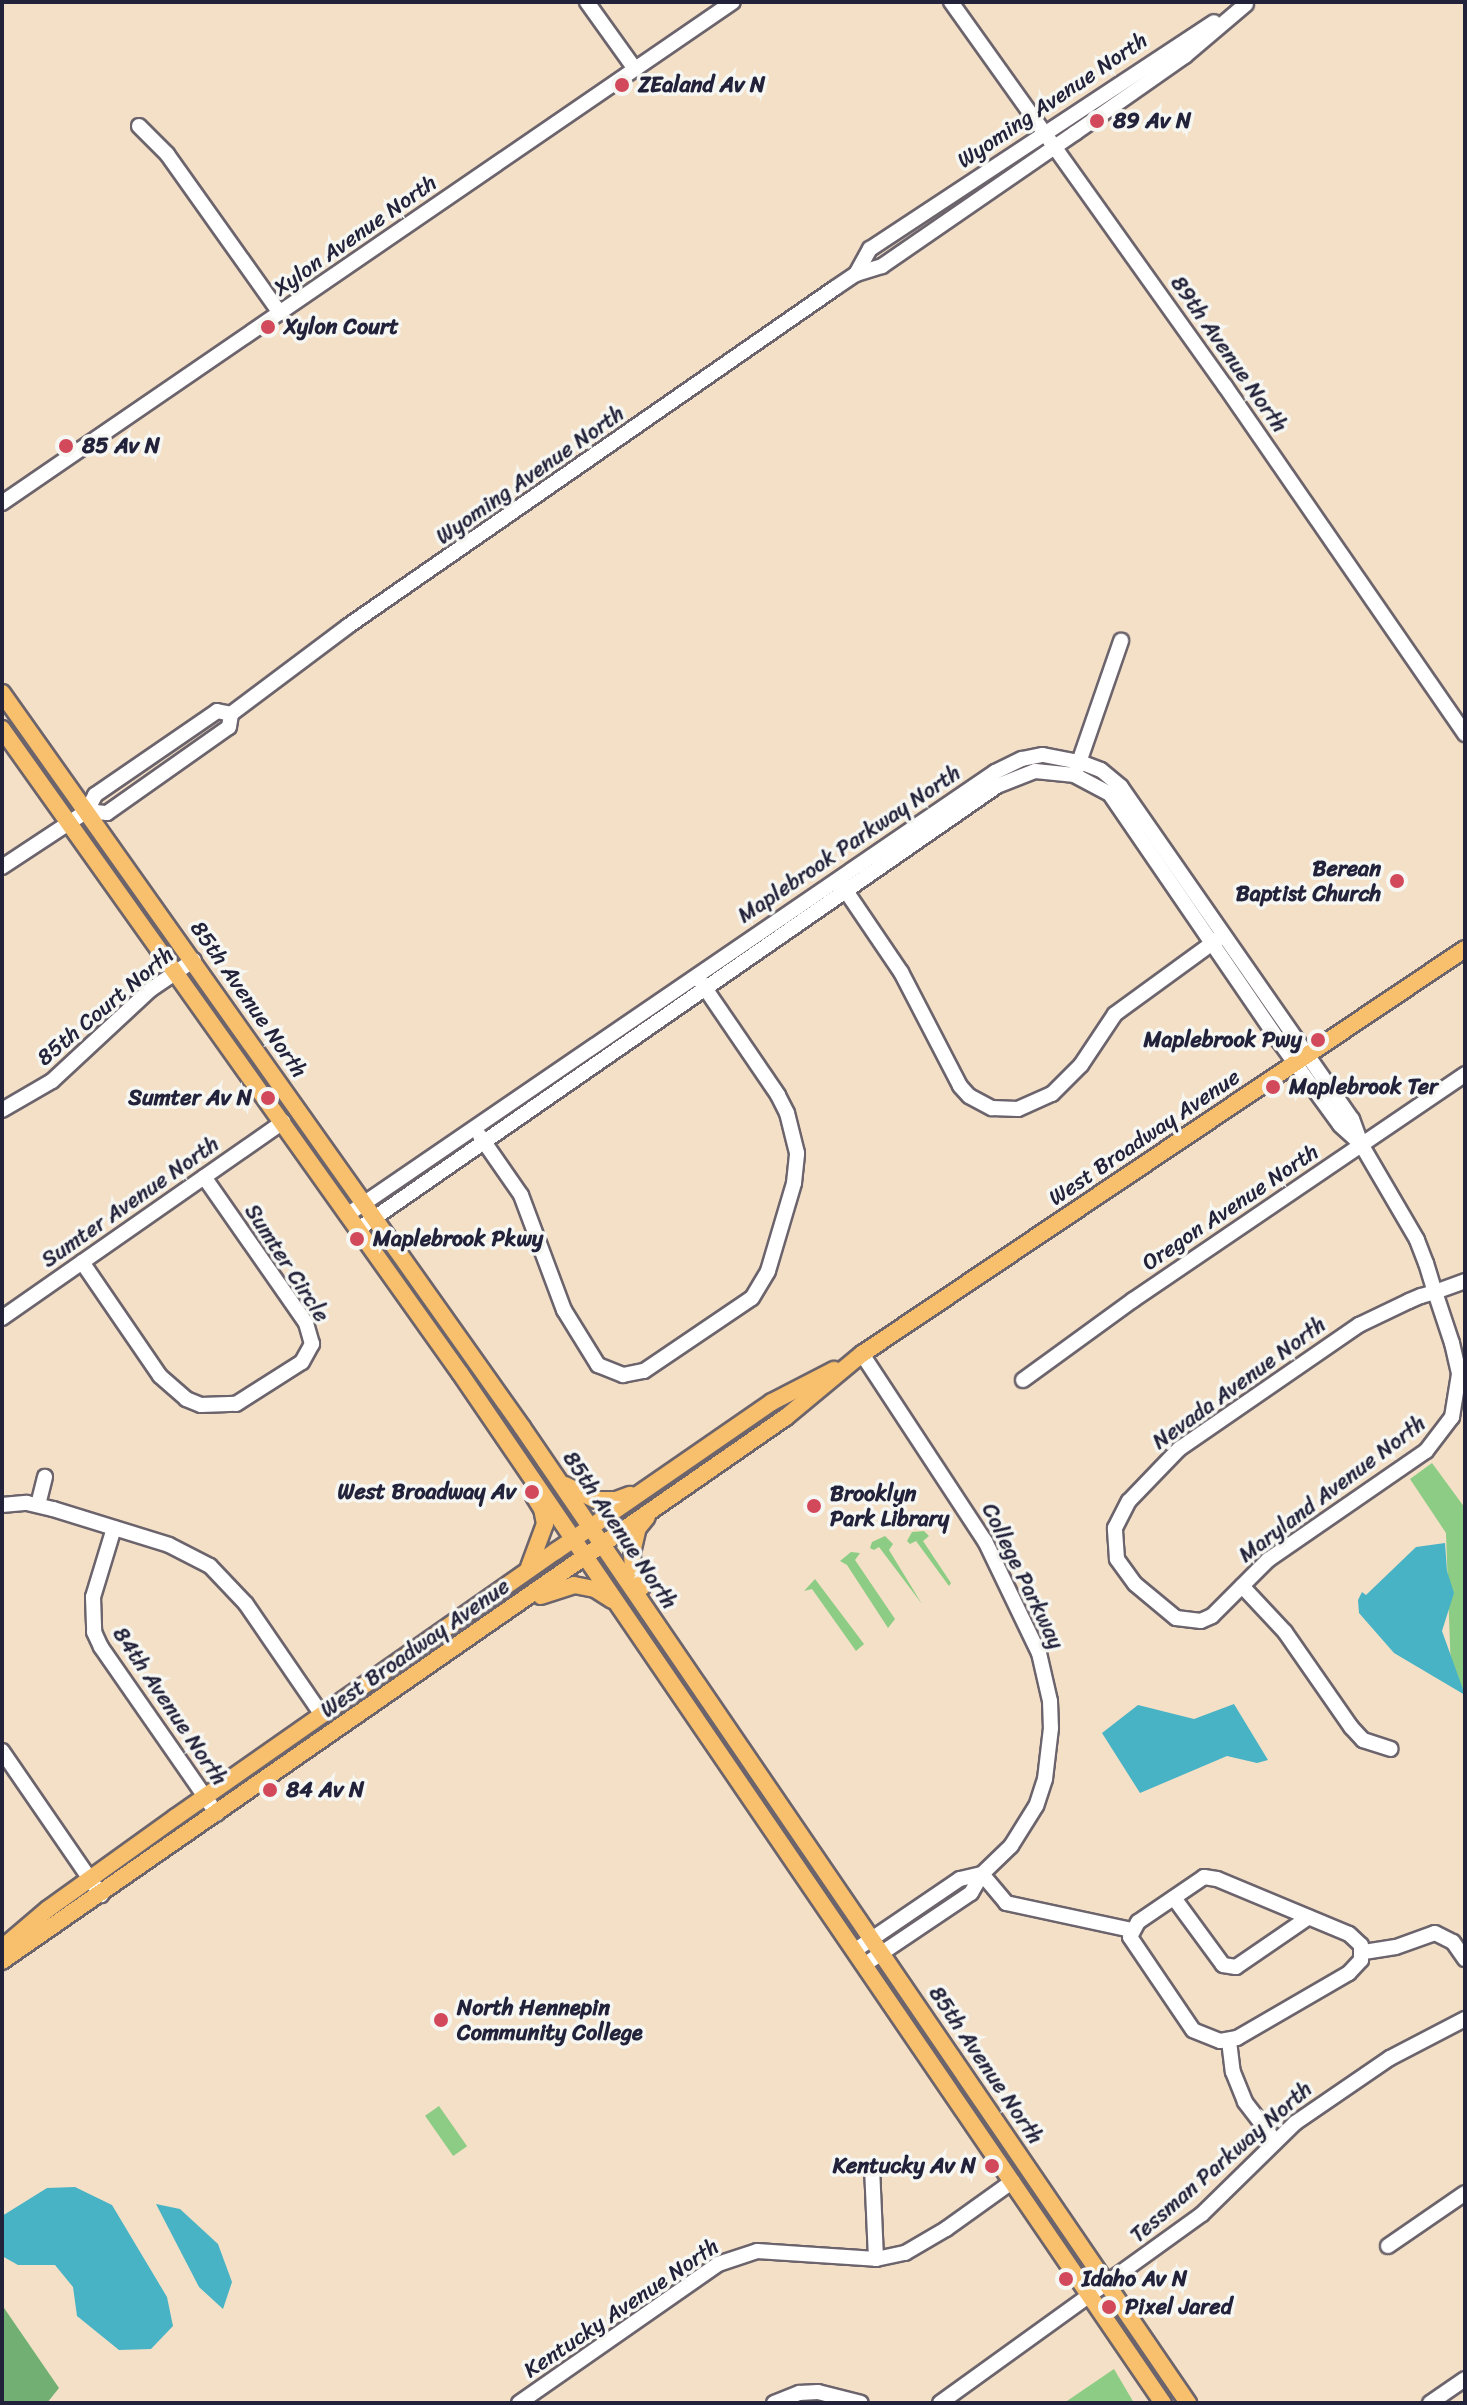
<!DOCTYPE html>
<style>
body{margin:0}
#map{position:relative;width:1467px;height:2405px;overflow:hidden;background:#f4e0c7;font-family:Sriracha,sans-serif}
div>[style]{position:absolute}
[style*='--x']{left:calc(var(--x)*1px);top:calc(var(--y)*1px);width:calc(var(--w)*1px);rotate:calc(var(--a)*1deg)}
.green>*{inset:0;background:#8ccc84;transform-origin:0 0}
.forest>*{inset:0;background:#71b072}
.water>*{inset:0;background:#48b3c5}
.roads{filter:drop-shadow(2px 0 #6c646c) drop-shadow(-2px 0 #6c646c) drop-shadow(0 2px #6c646c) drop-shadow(0 -2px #6c646c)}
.minor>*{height:14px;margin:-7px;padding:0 7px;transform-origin:7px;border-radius:7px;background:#fff}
.major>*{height:16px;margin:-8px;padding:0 8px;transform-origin:8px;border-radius:8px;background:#f8bf6c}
.dots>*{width:22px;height:22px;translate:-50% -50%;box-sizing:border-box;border:4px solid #f6f6f2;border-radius:50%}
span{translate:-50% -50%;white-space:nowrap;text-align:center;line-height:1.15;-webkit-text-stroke:7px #f6f6f2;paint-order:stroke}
.poi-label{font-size:22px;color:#22223b;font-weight:700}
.left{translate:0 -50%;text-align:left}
.right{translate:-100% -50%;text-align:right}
.street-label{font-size:22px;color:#22223b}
.frame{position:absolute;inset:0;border:4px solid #22223b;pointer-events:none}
</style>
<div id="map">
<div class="green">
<div style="clip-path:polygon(1432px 1463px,1465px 1508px,1465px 1698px,1451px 1673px,1446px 1533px,1410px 1479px)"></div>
<div style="clip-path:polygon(924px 1531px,929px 1536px,923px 1541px,951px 1583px,949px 1586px,916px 1541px,910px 1544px,907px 1541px,912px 1532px)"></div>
<div style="clip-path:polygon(885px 1536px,893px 1544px,889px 1550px,922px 1604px,879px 1547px,874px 1550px,870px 1548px,872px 1542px)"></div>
<div style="clip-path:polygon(851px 1552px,860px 1553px,855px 1560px,895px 1619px,888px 1628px,847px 1565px,840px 1561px)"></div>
<div style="clip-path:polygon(815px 1579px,864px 1644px,856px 1651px,812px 1589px,804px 1591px)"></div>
<div style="left:439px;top:2106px;width:49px;height:17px;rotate:55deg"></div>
<div style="clip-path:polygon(1114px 2369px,1134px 2403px,1064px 2403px)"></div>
</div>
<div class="forest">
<div style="clip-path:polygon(2px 2305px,59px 2388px,47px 2403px,2px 2403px)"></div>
</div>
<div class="water">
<div style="clip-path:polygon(1445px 1543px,1447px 1571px,1454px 1593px,1442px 1631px,1465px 1695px,1394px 1653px,1359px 1613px,1358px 1600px,1362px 1592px,1366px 1595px,1416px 1547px)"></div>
<div style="clip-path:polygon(1234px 1704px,1268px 1760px,1257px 1763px,1227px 1756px,1140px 1793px,1102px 1733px,1138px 1705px,1194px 1719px)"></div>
<div style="clip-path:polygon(75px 2187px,112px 2205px,167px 2297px,173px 2326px,151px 2349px,119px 2350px,77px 2316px,73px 2287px,55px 2265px,18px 2265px,2px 2256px,2px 2216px,47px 2188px)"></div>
<div style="clip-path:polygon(156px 2204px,180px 2209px,218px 2244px,232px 2282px,223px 2309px,199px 2287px)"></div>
</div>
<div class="roads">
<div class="minor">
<div style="--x:587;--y:2;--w:82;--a:54.4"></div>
<div style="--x:951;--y:2;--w:472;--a:54.5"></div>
<div style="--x:1225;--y:386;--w:423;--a:55.4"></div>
<div style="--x:139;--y:126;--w:40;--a:45"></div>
<div style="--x:167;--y:154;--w:195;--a:54.6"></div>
<div style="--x:856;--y:274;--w:29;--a:-61"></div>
<div style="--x:870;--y:249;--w:412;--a:-33.4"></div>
<div style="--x:2;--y:503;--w:886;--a:-34.43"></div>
<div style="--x:1076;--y:771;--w:138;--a:-70.9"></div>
<div style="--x:87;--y:811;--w:20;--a:6"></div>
<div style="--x:107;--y:813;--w:149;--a:-35.2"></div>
<div style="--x:229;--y:727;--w:13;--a:-81"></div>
<div style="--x:231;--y:714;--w:146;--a:-36.9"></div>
<div style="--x:348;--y:626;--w:593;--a:-34.76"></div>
<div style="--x:835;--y:288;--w:25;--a:-34"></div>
<div style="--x:856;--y:274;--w:27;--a:-17"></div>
<div style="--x:882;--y:266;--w:234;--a:-34.6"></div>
<div style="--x:1075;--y:133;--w:134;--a:-35"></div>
<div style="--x:1185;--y:56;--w:80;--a:-40.4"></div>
<div style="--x:2;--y:867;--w:102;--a:-33.4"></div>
<div style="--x:87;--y:811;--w:18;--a:-63"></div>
<div style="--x:95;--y:795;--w:148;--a:-34.5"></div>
<div style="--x:217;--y:711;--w:14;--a:12"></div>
<div style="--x:842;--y:885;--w:105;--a:55.9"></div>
<div style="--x:901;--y:972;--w:128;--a:62.6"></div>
<div style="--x:960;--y:1086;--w:13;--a:48"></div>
<div style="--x:969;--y:1096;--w:26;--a:28"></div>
<div style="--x:992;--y:1108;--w:26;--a:2"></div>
<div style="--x:1018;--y:1109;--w:37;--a:-24"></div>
<div style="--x:1052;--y:1094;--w:41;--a:-45"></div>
<div style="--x:1081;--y:1065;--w:61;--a:-56.3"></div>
<div style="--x:1115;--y:1014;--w:127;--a:-36.1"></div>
<div style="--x:2;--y:1110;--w:58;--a:-30.1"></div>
<div style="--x:52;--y:1081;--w:134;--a:-42.9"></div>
<div style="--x:150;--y:990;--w:53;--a:-34.3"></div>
<div style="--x:480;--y:1136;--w:72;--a:55.2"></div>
<div style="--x:521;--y:1195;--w:123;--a:69.5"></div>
<div style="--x:564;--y:1310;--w:65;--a:58.3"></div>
<div style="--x:598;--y:1365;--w:27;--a:22"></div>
<div style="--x:623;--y:1375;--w:21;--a:-11"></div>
<div style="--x:644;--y:1371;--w:130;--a:-34.1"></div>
<div style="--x:752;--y:1298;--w:31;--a:-59"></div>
<div style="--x:768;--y:1271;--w:92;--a:-73.5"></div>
<div style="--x:794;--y:1183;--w:30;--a:-84"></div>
<div style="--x:797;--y:1153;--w:41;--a:-104"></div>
<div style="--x:787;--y:1113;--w:20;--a:-117"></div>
<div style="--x:778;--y:1095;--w:137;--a:-124.3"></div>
<div style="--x:1361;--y:1144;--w:111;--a:59.7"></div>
<div style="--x:1417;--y:1240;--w:25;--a:69"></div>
<div style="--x:1426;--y:1263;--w:30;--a:73"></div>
<div style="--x:1435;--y:1292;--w:54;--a:71.6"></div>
<div style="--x:1452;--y:1343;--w:32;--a:77"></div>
<div style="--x:1459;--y:1374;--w:44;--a:99.2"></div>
<div style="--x:1452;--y:1417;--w:43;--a:127.4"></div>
<div style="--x:1426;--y:1451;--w:192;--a:145.4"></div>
<div style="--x:1268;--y:1560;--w:79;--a:135"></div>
<div style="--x:1212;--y:1616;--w:12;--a:156"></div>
<div style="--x:1201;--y:1621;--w:25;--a:-173"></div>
<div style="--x:1176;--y:1618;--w:53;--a:-140.3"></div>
<div style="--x:1135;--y:1584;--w:31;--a:-126"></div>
<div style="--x:1117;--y:1559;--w:31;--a:-94"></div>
<div style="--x:1115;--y:1528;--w:30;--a:-63"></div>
<div style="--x:1129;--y:1501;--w:72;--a:-46.1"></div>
<div style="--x:1179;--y:1449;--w:219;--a:-34.6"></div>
<div style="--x:1359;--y:1325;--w:55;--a:-25.6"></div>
<div style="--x:1409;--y:1301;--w:13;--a:-23"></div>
<div style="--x:1421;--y:1296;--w:15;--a:-16"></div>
<div style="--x:1435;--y:1292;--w:32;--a:-20"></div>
<div style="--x:347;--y:1215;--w:785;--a:-34.36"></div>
<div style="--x:995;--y:772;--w:30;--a:-26"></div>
<div style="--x:1022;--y:759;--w:21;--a:-11"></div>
<div style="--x:1043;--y:755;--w:38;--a:11"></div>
<div style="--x:1080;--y:762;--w:22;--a:21"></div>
<div style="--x:1101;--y:770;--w:26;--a:40"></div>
<div style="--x:1121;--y:787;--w:404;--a:55.2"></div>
<div style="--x:1352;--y:1119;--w:27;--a:70"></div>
<div style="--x:1361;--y:1144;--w:28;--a:-138"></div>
<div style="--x:1340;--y:1125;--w:104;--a:-126"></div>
<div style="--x:1279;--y:1041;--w:299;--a:-124.4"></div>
<div style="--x:1110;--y:794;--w:40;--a:-152"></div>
<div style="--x:1075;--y:775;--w:40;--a:-174.3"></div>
<div style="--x:1035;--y:771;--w:41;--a:158.5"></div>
<div style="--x:997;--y:786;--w:779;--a:145.25"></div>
<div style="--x:82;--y:1262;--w:138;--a:55.6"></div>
<div style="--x:160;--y:1376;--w:35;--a:41"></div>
<div style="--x:186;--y:1399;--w:16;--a:22"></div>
<div style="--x:201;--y:1405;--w:35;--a:-2"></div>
<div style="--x:236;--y:1404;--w:78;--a:-32.5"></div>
<div style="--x:302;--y:1362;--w:21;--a:-61"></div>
<div style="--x:312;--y:1344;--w:22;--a:-106"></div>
<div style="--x:306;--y:1323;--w:178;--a:-124.9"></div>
<div style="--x:2;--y:1318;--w:343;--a:-34.9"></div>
<div style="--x:862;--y:1354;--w:224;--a:56.7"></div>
<div style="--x:985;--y:1541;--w:124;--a:64.3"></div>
<div style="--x:1039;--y:1653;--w:49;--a:77.1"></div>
<div style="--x:1050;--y:1701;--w:27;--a:88"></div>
<div style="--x:1051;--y:1728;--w:51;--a:96.7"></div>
<div style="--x:1045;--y:1779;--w:28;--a:108"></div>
<div style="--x:1036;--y:1806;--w:47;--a:122"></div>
<div style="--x:1011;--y:1846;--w:40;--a:136"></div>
<div style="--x:982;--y:1874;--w:22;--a:120"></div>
<div style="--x:971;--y:1893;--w:129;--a:146.1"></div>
<div style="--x:1023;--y:1380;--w:136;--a:-36"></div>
<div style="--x:1133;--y:1300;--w:402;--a:-34.2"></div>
<div style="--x:2;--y:1505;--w:25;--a:-5"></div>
<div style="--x:27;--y:1503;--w:27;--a:13"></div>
<div style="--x:53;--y:1509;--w:121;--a:17.2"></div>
<div style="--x:169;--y:1545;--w:46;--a:27.1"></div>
<div style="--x:210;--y:1566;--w:52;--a:46.5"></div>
<div style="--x:246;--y:1604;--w:135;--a:55.6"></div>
<div style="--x:38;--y:1505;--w:29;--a:-76"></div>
<div style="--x:114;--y:1528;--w:72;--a:106.9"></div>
<div style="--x:93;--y:1597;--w:35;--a:88"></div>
<div style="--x:94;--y:1632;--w:17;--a:65"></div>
<div style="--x:101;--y:1647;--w:203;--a:55.2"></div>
<div style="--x:1242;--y:1586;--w:63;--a:46.9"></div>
<div style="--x:1285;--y:1632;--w:116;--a:55.2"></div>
<div style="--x:1351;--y:1727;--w:18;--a:47"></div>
<div style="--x:1363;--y:1740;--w:29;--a:18"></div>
<div style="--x:2;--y:1751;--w:175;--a:55.5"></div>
<div style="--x:982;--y:1874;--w:38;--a:50"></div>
<div style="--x:1006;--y:1903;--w:129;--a:12.1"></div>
<div style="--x:1204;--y:1877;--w:13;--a:9"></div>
<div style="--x:1217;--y:1879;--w:143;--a:22.6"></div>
<div style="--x:1349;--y:1934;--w:16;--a:43"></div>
<div style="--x:1361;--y:1945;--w:15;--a:90"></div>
<div style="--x:1361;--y:1960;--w:18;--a:133"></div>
<div style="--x:1349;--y:1973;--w:129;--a:149.9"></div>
<div style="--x:1237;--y:2038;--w:17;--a:170"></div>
<div style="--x:1220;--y:2041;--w:29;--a:-158"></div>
<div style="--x:1193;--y:2030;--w:112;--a:-124.1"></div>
<div style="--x:1130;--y:1937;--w:17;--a:-62"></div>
<div style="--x:1138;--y:1922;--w:80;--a:-34.3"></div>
<div style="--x:1174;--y:1898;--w:83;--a:53.8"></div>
<div style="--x:1223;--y:1965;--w:13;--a:9"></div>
<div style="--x:1236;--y:1967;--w:88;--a:-34.4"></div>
<div style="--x:854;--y:1951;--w:128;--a:-34.2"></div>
<div style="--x:960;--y:1879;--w:23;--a:-13"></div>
<div style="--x:1364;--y:1952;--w:32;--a:-9"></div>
<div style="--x:1396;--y:1947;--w:41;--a:-19.7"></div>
<div style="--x:1435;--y:1933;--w:20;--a:27"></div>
<div style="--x:1453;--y:1942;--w:21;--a:55"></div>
<div style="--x:1229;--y:2041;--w:31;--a:83"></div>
<div style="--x:1233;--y:2072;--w:32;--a:68"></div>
<div style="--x:1245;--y:2102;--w:49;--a:52.4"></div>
<div style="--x:872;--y:2167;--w:92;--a:87.5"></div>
<div style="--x:1388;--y:2246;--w:93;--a:-34.5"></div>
<div style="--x:519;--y:2403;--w:243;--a:-34.9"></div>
<div style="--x:718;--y:2264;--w:41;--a:-18.4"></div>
<div style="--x:757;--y:2251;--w:119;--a:3.8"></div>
<div style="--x:876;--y:2259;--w:30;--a:-12"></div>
<div style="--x:905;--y:2253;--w:48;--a:-30.3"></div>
<div style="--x:946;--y:2229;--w:82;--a:-35.6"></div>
<div style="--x:774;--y:2403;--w:27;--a:-22"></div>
<div style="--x:799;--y:2393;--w:19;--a:-3"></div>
<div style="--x:818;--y:2392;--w:44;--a:14.3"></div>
<div style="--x:940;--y:2403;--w:323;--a:-35.8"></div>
<div style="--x:1202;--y:2214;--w:130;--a:-44.4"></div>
<div style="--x:1295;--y:2123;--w:115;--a:-34.4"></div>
<div style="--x:1390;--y:2058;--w:85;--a:-27.5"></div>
<div style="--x:1430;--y:2403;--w:42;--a:-34.4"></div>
</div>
<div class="major">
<div style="--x:2;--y:693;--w:900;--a:54.68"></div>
<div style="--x:522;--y:1427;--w:1182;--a:55.69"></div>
<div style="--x:2;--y:729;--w:790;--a:54.58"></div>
<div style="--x:460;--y:1373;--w:1247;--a:55.69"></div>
<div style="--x:565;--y:1485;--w:34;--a:26"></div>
<div style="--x:596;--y:1500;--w:20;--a:0"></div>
<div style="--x:616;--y:1500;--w:15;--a:-20"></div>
<div style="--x:529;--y:1567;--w:46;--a:-69.6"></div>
<div style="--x:545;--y:1524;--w:15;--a:-101"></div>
<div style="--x:542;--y:1509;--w:15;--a:-122"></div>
<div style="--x:642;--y:1587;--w:20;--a:-117"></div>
<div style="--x:633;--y:1569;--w:16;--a:-94"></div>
<div style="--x:632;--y:1553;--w:26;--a:-77"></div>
<div style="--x:638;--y:1528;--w:14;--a:-51"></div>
<div style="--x:541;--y:1596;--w:35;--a:-18"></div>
<div style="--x:574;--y:1585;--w:21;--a:11"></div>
<div style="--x:595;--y:1589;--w:20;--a:33"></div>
<div style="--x:2;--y:1948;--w:60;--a:-40.3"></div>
<div style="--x:48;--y:1909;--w:158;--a:-35.7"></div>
<div style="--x:176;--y:1817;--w:464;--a:-35"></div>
<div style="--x:556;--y:1551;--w:262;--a:-34.6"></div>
<div style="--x:772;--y:1402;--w:70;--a:-27.3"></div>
<div style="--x:2;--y:1961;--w:954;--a:-34.76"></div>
<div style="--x:786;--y:1417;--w:99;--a:-39.7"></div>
<div style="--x:862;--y:1354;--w:726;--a:-33.89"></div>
</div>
</div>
<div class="dots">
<div style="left:622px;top:85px;background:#d1495b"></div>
<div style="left:1097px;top:121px;background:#d1495b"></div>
<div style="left:268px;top:327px;background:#d1495b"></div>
<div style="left:66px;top:446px;background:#d1495b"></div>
<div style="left:1397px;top:881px;background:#d1495b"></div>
<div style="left:1318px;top:1040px;background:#d1495b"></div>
<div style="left:1273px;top:1087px;background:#d1495b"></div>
<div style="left:268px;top:1098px;background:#d1495b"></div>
<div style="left:357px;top:1239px;background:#d1495b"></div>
<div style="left:532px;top:1492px;background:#d1495b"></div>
<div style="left:814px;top:1506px;background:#d1495b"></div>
<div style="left:270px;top:1790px;background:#d1495b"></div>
<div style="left:441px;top:2020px;background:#d1495b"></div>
<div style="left:992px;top:2166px;background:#d1495b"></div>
<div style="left:1066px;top:2279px;background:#d1495b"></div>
<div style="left:1109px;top:2307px;background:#d1495b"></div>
</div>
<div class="poi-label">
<span class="left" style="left:638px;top:85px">ZEaland Av N</span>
<span class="left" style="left:1113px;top:121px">89 Av N</span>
<span class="left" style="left:284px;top:327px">Xylon Court</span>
<span class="left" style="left:82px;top:446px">85 Av N</span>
<span class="right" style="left:1381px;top:881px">Berean<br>Baptist Church</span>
<span class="right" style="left:1302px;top:1040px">Maplebrook Pwy</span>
<span class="left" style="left:1289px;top:1087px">Maplebrook Ter</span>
<span class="right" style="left:252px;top:1098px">Sumter Av N</span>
<span class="left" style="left:373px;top:1239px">Maplebrook Pkwy</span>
<span class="right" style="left:516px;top:1492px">West Broadway Av</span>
<span class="left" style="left:830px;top:1506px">Brooklyn<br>Park Library</span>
<span class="left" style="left:286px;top:1790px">84 Av N</span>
<span class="left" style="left:457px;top:2020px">North Hennepin<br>Community College</span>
<span class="right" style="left:976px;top:2166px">Kentucky Av N</span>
<span class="left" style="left:1082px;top:2279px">Idaho Av N</span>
<span class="left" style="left:1125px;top:2307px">Pixel Jared</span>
</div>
<div class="street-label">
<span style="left:1052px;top:100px;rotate:-34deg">Wyoming Avenue North</span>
<span style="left:355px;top:235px;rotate:-35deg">Xylon Avenue North</span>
<span style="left:1229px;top:354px;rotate:55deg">89th Avenue North</span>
<span style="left:530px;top:475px;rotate:-35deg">Wyoming Avenue North</span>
<span style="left:849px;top:844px;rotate:-34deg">Maplebrook Parkway North</span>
<span style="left:249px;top:999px;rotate:55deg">85th Avenue North</span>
<span style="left:105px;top:1006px;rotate:-40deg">85th Court North</span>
<span style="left:1144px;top:1137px;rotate:-34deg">West Broadway Avenue</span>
<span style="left:130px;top:1202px;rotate:-35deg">Sumter Avenue North</span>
<span style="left:1230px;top:1207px;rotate:-34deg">Oregon Avenue North</span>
<span style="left:287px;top:1263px;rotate:57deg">Sumter Circle</span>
<span style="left:1239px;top:1383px;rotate:-36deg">Nevada Avenue North</span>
<span style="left:1332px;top:1489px;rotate:-37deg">Maryland Avenue North</span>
<span style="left:620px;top:1530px;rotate:56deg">85th Avenue North</span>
<span style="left:1023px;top:1576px;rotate:64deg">College Parkway</span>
<span style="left:415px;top:1648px;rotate:-35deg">West Broadway Avenue</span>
<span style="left:170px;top:1706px;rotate:56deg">84th Avenue North</span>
<span style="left:986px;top:2065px;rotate:56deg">85th Avenue North</span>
<span style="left:1221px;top:2162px;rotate:-41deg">Tessman Parkway North</span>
<span style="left:621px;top:2308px;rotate:-34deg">Kentucky Avenue North</span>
</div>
<div class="frame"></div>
</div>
